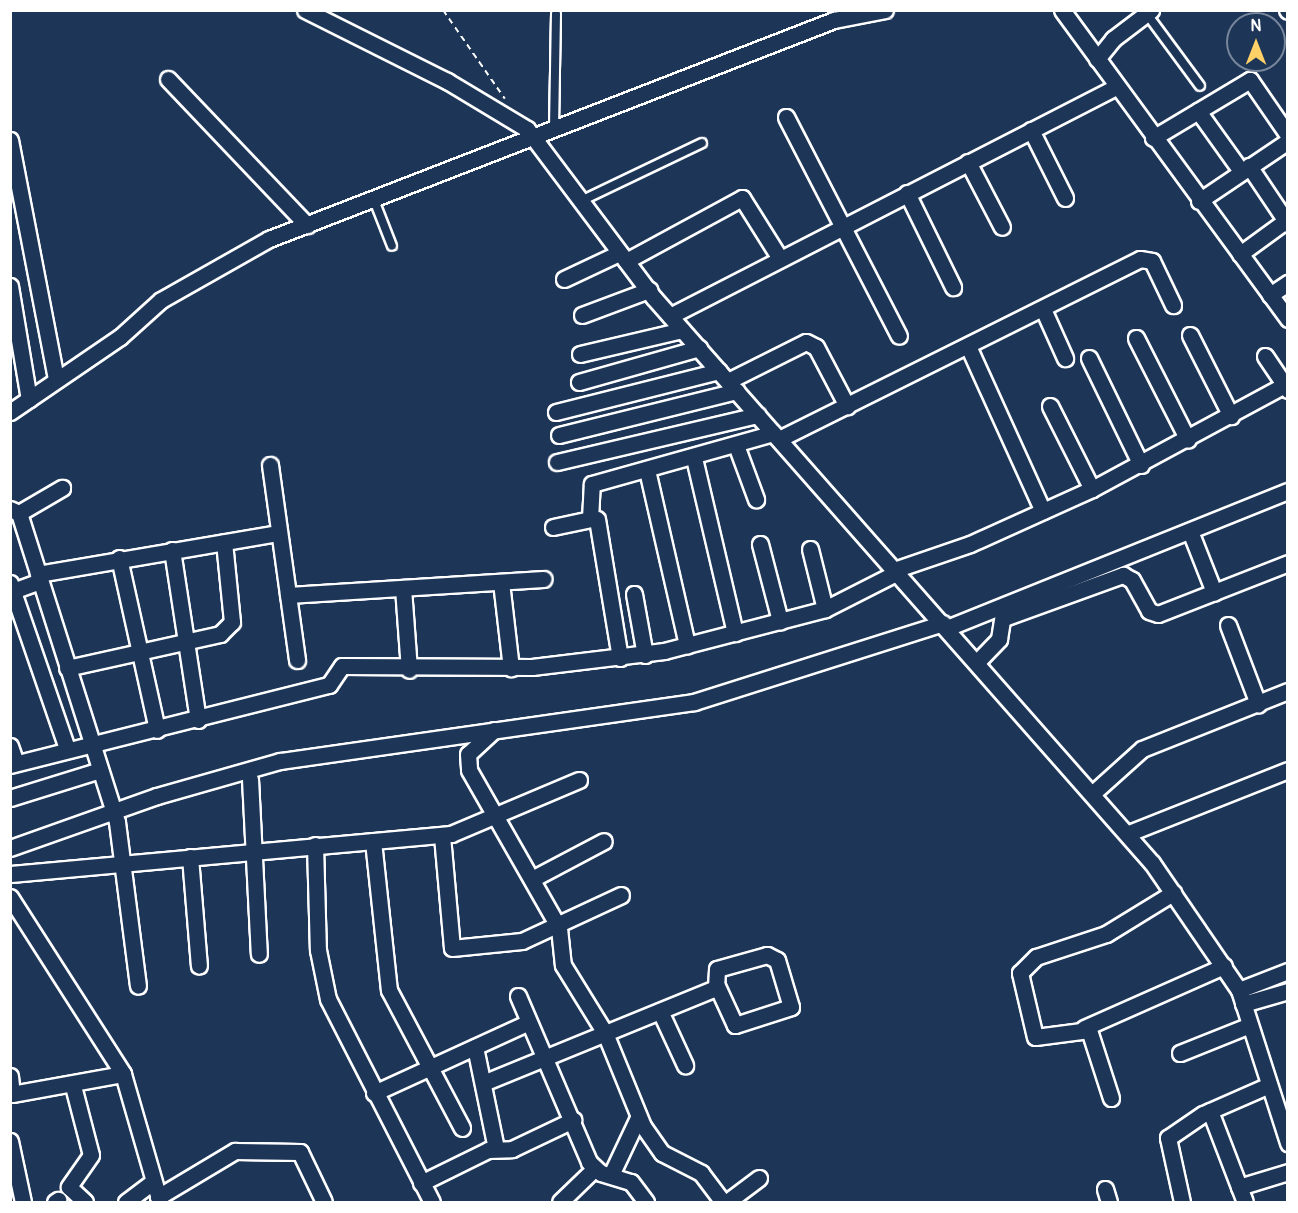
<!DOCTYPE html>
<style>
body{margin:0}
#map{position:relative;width:1298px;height:1213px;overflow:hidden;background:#1d3557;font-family:Pangolin,sans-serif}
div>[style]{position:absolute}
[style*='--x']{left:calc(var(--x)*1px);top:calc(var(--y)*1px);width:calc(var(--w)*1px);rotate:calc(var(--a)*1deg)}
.path>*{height:2px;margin-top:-1px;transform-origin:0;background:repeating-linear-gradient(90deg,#fff 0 6px,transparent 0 10.5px)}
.roads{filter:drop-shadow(2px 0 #fff) drop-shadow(-2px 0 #fff) drop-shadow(0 2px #fff) drop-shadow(0 -2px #fff)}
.service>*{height:8px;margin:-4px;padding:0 4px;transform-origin:4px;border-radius:4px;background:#1d3557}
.minor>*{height:15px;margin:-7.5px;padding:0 7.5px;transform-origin:7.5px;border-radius:7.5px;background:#1d3557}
span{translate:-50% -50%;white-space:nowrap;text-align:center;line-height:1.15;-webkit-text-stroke:4.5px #1d3557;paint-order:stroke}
.frame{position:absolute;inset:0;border:12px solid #fff;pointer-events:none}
.north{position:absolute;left:1226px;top:12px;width:60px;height:60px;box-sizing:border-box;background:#1d3557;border:2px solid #77869a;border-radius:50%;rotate:0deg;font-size:16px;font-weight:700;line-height:24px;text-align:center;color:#fff}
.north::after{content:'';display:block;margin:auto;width:21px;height:27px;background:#ffd166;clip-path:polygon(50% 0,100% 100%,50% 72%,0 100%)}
</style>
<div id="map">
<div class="path">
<div style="--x:443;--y:10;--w:108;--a:55.1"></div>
</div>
<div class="roads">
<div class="service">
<div style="--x:1147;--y:14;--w:89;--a:53.6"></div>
<div style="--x:554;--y:128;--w:114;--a:-89"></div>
<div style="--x:374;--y:200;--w:49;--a:68.6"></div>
<div style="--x:581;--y:201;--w:134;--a:-25.6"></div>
</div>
<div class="minor">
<div style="--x:305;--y:10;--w:159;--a:26.6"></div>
<div style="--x:447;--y:81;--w:93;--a:31"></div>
<div style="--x:527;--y:129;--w:211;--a:53.1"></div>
<div style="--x:654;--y:298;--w:753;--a:48.61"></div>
<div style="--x:1152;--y:863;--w:154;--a:55.6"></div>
<div style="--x:1239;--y:990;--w:161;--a:72.2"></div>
<div style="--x:1062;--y:10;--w:383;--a:53.8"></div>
<div style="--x:1287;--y:10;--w:1;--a:45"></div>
<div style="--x:1097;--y:59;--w:26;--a:-51"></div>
<div style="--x:1113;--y:39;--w:48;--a:-37.3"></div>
<div style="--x:168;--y:79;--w:202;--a:46.4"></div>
<div style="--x:1198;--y:111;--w:74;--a:54.4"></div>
<div style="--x:786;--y:117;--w:246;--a:62.7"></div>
<div style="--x:1031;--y:130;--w:76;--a:63.4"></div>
<div style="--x:1153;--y:138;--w:113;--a:-30.9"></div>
<div style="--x:1250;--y:80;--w:67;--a:55.4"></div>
<div style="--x:10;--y:140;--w:244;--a:79.1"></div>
<div style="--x:968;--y:162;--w:73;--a:62.4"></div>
<div style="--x:1249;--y:166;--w:70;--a:56.1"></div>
<div style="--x:907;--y:193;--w:105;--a:63.9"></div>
<div style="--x:1199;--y:201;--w:107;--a:-34"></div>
<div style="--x:1240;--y:254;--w:59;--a:-36.1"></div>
<div style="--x:626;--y:261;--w:132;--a:-28.5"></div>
<div style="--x:742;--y:198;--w:70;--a:57.9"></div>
<div style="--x:564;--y:279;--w:61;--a:-25.3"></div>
<div style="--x:10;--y:286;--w:115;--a:80.5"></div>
<div style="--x:1270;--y:295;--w:22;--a:-34"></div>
<div style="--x:1043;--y:309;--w:54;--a:65.8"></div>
<div style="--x:582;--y:315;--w:72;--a:-20.5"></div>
<div style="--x:670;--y:316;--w:501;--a:-27.18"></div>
<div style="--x:1190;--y:335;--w:91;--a:63.2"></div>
<div style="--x:1136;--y:338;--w:114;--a:63"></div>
<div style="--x:968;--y:346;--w:181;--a:65.6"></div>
<div style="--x:580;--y:354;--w:105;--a:-13.2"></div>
<div style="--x:1265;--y:356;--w:41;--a:55.9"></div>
<div style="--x:1089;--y:358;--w:119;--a:64.1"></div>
<div style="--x:728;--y:381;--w:87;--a:-26.6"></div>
<div style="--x:806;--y:342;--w:11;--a:27"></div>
<div style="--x:816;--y:347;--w:67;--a:62.3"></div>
<div style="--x:579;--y:382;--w:125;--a:-15.8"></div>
<div style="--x:1050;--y:406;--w:93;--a:63.2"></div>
<div style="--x:10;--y:412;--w:133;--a:-34.3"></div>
<div style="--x:120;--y:337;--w:55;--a:-42.1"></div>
<div style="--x:161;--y:300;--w:124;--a:-29.5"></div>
<div style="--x:269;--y:239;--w:606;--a:-21.19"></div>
<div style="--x:834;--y:20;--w:52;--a:-11.1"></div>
<div style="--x:556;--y:412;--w:168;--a:-14.1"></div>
<div style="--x:559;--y:435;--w:183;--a:-13.9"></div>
<div style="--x:779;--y:439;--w:403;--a:-26.5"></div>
<div style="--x:1140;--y:259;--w:12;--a:9"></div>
<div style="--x:1152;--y:261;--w:49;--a:64.5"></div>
<div style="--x:736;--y:445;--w:58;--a:69.7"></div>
<div style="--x:694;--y:458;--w:180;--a:76.8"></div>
<div style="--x:557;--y:462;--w:206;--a:-13.2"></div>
<div style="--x:270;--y:465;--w:197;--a:82.1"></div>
<div style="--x:647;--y:470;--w:180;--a:77.1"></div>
<div style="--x:10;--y:509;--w:10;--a:24"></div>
<div style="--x:19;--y:513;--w:50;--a:-30.2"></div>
<div style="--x:19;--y:513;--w:324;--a:72.4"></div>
<div style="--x:117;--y:822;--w:165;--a:82.7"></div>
<div style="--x:597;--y:519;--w:141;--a:80.6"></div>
<div style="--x:553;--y:527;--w:38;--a:-12"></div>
<div style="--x:590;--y:519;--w:35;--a:-87"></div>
<div style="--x:592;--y:484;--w:188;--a:-15.7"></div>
<div style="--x:1190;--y:531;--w:66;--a:68.5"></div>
<div style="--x:760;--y:544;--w:80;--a:75.4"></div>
<div style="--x:810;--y:549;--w:62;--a:76"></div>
<div style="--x:172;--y:550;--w:172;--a:81.3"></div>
<div style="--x:119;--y:558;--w:176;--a:77.5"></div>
<div style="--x:894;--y:570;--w:80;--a:-18.9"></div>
<div style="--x:970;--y:544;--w:134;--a:-24.3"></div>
<div style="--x:1092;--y:489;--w:218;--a:-28.4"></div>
<div style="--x:38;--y:574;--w:244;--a:-9.7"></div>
<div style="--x:501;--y:582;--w:87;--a:83.4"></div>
<div style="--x:10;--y:583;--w:176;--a:71"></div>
<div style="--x:403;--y:588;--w:82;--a:85.8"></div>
<div style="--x:10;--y:592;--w:32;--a:-20"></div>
<div style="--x:634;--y:594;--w:62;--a:79.8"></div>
<div style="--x:288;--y:595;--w:256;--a:-3.6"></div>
<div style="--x:1004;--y:618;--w:127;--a:-19.9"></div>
<div style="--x:1123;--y:575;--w:10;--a:29"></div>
<div style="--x:1132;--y:580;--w:35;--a:61"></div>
<div style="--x:1149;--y:611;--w:9;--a:18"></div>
<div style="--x:1158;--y:614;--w:140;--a:-21.4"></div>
<div style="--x:1228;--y:625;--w:85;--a:69.2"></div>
<div style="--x:947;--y:628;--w:367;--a:-21.9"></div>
<div style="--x:977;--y:662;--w:32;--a:-46"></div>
<div style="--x:999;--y:639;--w:31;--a:-81"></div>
<div style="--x:67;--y:668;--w:157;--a:-12.5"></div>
<div style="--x:220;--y:634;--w:17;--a:-45"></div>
<div style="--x:232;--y:622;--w:80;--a:-95.7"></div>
<div style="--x:494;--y:730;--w:35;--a:137"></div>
<div style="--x:468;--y:754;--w:16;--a:86"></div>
<div style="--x:469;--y:770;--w:182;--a:60.3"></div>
<div style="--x:559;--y:928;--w:37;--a:84"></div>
<div style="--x:563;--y:965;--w:80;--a:58.3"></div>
<div style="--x:605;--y:1033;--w:100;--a:67.8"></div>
<div style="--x:643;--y:1126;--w:33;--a:55"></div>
<div style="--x:662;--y:1153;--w:44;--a:27.1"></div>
<div style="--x:701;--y:1173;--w:36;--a:53"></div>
<div style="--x:10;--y:746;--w:18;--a:71"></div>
<div style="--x:10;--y:765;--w:329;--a:-14.1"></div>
<div style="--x:329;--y:685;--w:23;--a:-56"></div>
<div style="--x:342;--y:666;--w:190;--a:0.3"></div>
<div style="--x:532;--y:667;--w:133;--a:-6.9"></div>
<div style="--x:664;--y:651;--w:166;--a:-14.6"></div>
<div style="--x:825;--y:609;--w:80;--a:-26.9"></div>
<div style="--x:250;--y:779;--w:175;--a:87.1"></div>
<div style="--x:1093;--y:793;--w:66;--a:-41.9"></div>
<div style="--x:1142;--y:749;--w:157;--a:-21.7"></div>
<div style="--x:10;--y:798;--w:94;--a:-17.3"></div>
<div style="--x:1129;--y:833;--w:171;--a:-21.6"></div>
<div style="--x:442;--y:836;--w:112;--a:84.9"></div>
<div style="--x:452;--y:948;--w:70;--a:-5.7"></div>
<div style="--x:522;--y:941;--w:109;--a:-24.9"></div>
<div style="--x:373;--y:841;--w:150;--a:83.9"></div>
<div style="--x:389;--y:990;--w:156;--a:62.1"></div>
<div style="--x:315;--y:845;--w:105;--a:88.4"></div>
<div style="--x:318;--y:950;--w:50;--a:78.5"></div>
<div style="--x:328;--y:999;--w:228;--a:62.9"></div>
<div style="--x:10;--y:848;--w:156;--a:-19.5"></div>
<div style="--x:157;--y:796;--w:128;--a:-15.9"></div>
<div style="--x:280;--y:761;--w:418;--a:-8.1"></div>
<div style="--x:694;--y:702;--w:261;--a:-17.6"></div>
<div style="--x:190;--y:857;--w:109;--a:85.3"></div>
<div style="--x:10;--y:874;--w:443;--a:-5.2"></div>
<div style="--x:451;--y:834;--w:139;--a:-22.9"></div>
<div style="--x:532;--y:879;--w:81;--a:-27.8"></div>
<div style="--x:10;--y:897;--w:210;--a:57.4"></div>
<div style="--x:123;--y:1074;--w:133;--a:73.9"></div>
<div style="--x:1239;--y:990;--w:53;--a:-21.2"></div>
<div style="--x:518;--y:996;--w:181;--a:66.8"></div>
<div style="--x:589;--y:1162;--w:16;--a:43"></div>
<div style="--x:601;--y:1173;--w:31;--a:17"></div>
<div style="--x:631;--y:1182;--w:25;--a:53"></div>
<div style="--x:1243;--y:1004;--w:47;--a:-16.1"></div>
<div style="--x:660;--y:1011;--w:60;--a:65.2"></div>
<div style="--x:1084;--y:1028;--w:153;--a:-23.9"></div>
<div style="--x:475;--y:1047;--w:103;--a:78.3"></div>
<div style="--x:1180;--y:1053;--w:75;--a:-21.8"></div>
<div style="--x:10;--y:1076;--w:18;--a:84"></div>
<div style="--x:12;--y:1094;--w:113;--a:-10.2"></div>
<div style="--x:483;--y:1083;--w:252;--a:-22.2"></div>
<div style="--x:716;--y:988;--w:19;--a:-87"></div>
<div style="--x:717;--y:969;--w:52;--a:-15.6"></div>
<div style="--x:767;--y:955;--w:11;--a:27"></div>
<div style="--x:777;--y:960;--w:49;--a:73.4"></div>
<div style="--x:791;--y:1007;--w:59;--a:162.2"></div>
<div style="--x:735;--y:1025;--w:43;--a:-114.8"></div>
<div style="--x:73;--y:1086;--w:71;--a:75.4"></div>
<div style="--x:91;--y:1155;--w:39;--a:125"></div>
<div style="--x:69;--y:1187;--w:22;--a:43"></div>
<div style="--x:374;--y:1093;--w:170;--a:-24.6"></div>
<div style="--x:1111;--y:1098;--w:71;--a:-107.9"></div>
<div style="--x:1089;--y:1030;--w:54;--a:172.6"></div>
<div style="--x:1035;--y:1037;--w:66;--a:-103.2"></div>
<div style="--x:1020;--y:973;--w:23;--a:-45"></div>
<div style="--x:1036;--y:957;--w:74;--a:-18.2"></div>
<div style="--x:1106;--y:934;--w:79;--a:-31.5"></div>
<div style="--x:1210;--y:1111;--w:97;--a:69"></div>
<div style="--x:10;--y:1141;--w:62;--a:78"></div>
<div style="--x:611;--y:1175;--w:63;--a:-64.7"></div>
<div style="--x:421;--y:1183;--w:75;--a:-26.2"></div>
<div style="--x:488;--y:1150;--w:24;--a:-2"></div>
<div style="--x:512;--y:1149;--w:68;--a:-25.4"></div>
<div style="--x:1239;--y:1187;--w:51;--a:-17"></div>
<div style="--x:1105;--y:1189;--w:14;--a:73"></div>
<div style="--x:158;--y:1197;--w:90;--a:-30.9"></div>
<div style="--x:235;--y:1151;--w:65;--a:0.9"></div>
<div style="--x:300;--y:1152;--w:55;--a:64.4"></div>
<div style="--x:55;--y:1202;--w:4;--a:-34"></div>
<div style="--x:126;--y:1202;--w:34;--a:-37"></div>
<div style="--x:560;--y:1202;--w:47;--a:-44.1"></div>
<div style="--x:727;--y:1202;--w:40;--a:-37"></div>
<div style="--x:1182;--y:1202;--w:66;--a:-102.3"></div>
<div style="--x:1168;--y:1138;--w:42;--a:-34.4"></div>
<div style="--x:1203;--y:1114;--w:72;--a:-23.7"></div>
</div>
</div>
<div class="frame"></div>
<div class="north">N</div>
</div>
